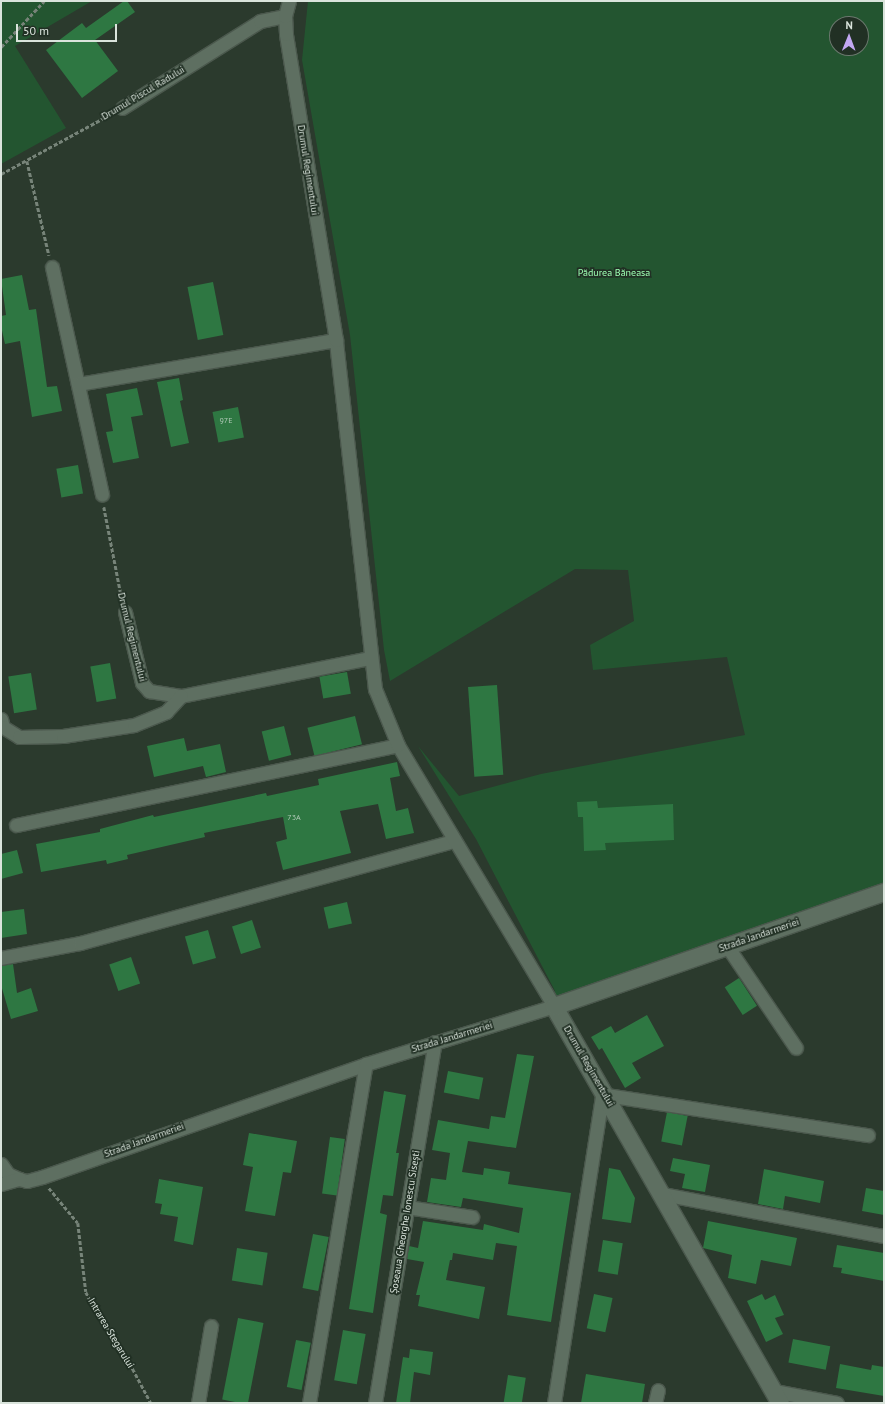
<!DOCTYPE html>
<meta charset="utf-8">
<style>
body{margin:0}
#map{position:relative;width:885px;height:1404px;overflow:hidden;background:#2b3a2d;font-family:"PT Sans",sans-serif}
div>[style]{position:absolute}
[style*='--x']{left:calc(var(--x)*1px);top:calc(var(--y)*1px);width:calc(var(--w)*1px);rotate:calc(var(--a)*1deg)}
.green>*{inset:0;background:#235530}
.building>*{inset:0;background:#2e7742;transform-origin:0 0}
.path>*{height:2.5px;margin-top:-1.25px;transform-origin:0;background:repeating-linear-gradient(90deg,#778479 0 4px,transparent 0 6px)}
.roads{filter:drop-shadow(1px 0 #4b584d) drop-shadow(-1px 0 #4b584d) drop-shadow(0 1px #4b584d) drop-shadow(0 -1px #4b584d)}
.minor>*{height:13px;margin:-6.5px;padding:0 6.5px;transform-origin:6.5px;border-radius:6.5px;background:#5e6f61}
.tertiary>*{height:17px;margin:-8.5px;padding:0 8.5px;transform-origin:8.5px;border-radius:8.5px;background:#5e6f61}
span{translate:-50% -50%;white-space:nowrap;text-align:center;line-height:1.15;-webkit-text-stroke:3.5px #213024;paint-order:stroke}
.number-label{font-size:8px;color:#afc9b6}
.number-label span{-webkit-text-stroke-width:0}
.street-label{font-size:10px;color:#dae4dc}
.park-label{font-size:10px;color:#9dffb3}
.frame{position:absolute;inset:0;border:2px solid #dae4dc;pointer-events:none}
.north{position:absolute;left:829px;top:16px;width:40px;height:40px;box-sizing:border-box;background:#213024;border:1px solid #6b786e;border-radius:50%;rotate:1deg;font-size:11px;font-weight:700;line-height:16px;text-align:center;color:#dae4dc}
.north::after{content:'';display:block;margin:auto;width:14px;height:18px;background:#c2a8f2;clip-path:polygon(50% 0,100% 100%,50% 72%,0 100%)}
.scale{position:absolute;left:16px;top:24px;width:101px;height:18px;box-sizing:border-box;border:2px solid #dae4dc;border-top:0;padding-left:5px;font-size:12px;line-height:14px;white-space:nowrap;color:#dae4dc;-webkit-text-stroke:3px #213024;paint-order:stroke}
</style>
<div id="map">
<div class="green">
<div style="clip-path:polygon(1px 1px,92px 1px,15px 46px,66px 128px,1px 164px)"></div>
<div style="clip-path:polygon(evenodd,308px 1px,884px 1px,884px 892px,554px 1006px,555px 991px,476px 839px,418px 746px,459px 796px,541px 774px,745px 735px,727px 657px,593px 670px,590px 645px,634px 621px,628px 570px,575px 569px,390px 681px,384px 650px,350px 335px,302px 60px,308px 1px,837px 24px,861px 24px,861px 48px,837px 48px,837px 24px)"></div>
</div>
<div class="building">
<div style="clip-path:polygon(124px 1px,127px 1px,135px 12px,95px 40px,118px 71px,82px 98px,46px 50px,82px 23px,86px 28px)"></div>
<div style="clip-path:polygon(22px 275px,29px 310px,36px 309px,47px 387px,57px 386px,62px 411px,32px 417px,20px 341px,5px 344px,1px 326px,1px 316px,6px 315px,1px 279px)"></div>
<div style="left:213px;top:282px;width:54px;height:26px;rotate:79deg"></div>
<div style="clip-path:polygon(179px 378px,183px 400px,180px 401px,189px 443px,171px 447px,157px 382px)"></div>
<div style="clip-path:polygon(137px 388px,143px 415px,131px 417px,139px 458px,113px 463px,106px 432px,113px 431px,106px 394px)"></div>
<div style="left:238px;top:407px;width:31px;height:26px;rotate:79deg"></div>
<div style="left:78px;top:465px;width:29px;height:22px;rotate:80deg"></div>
<div style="left:110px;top:663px;width:36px;height:20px;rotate:80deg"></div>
<div style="left:347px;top:672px;width:22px;height:28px;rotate:80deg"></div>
<div style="left:31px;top:673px;width:37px;height:23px;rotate:81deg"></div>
<div style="left:497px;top:685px;width:90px;height:29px;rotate:86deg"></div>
<div style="left:355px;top:716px;width:29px;height:49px;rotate:76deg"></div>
<div style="left:284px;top:726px;width:30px;height:23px;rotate:76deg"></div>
<div style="clip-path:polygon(184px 738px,187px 751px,220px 744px,226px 772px,206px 777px,203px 766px,154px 777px,147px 746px)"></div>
<div style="clip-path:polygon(397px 762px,400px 776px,390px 778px,396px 811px,408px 808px,414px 833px,386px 839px,378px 804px,340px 811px,351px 853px,283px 870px,276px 842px,287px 839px,283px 817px,204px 833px,205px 837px,127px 855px,128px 859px,107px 864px,106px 860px,41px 872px,36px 844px,100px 832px,100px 829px,153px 815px,154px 817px,266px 793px,267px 796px,319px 785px,318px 779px)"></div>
<div style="clip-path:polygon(597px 801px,598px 808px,673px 804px,674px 840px,605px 843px,606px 850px,584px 851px,583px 817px,578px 817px,577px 802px)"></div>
<div style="clip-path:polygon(17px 850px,23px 873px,1px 879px,1px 854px)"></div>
<div style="left:347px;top:902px;width:22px;height:24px;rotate:77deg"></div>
<div style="clip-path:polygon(24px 909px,27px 934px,1px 938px,1px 912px)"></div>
<div style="left:252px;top:920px;width:29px;height:21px;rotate:72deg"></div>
<div style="left:208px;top:930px;width:29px;height:24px;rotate:74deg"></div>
<div style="left:131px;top:957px;width:28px;height:23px;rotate:71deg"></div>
<div style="clip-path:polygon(13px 964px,17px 993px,31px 988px,38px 1011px,11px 1019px,1px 985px,1px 966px)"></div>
<div style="left:739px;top:978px;width:33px;height:17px;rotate:57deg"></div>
<div style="clip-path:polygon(647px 1015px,664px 1046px,632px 1063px,641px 1078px,625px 1088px,602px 1048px,599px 1050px,591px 1037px,611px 1026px,615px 1033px)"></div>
<div style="clip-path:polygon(517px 1054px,534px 1056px,516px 1148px,468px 1141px,462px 1172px,483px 1175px,484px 1168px,510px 1172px,508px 1184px,571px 1193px,551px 1322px,507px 1315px,517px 1246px,496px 1243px,493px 1260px,453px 1253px,452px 1260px,450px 1260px,446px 1280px,485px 1287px,479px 1319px,418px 1306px,420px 1295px,416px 1295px,424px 1262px,407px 1259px,409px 1246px,418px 1248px,423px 1221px,483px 1230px,484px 1224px,519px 1233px,523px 1208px,463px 1198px,461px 1207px,427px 1202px,431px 1178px,446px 1180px,450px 1153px,432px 1150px,438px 1120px,489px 1129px,491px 1116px,505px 1118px)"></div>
<div style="left:448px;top:1071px;width:36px;height:22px;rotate:11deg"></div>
<div style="clip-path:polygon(384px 1091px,406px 1095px,396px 1153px,399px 1153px,393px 1196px,383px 1195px,380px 1213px,387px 1215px,373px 1313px,349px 1309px)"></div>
<div style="left:667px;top:1112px;width:21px;height:30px;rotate:11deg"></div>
<div style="clip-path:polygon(249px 1133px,297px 1141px,291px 1173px,283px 1172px,275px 1216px,245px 1211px,253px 1167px,243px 1165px)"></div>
<div style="left:330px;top:1137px;width:15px;height:57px;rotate:8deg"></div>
<div style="clip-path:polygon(673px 1158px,710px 1165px,705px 1192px,682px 1188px,685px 1174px,670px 1171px)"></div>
<div style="clip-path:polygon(609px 1168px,620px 1170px,635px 1198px,631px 1223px,602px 1219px)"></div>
<div style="clip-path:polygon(764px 1169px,824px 1181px,820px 1203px,785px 1196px,783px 1209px,758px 1204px)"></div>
<div style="clip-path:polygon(159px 1179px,203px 1187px,193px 1245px,174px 1241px,178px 1217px,160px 1214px,162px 1204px,155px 1203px)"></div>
<div style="clip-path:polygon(866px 1188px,884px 1191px,884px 1215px,862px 1211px)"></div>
<div style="clip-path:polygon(708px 1221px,797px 1238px,791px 1266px,761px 1260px,756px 1284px,728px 1278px,732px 1255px,703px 1248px)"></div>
<div style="left:313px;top:1234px;width:16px;height:55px;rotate:11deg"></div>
<div style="left:603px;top:1240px;width:20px;height:32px;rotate:9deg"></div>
<div style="clip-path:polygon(837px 1245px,884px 1253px,884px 1281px,841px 1273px,842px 1268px,833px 1267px)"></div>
<div style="left:237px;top:1248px;width:31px;height:33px;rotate:9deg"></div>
<div style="left:594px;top:1294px;width:19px;height:35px;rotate:12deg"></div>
<div style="clip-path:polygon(762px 1294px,765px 1300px,775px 1295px,784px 1315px,775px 1318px,783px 1334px,766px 1342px,747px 1301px)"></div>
<div style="left:238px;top:1318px;width:26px;height:83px;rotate:11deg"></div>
<div style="left:343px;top:1330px;width:23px;height:51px;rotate:10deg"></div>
<div style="left:793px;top:1339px;width:38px;height:24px;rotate:11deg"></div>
<div style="left:296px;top:1340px;width:15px;height:48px;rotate:11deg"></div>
<div style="clip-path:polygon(410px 1349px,433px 1352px,430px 1375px,414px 1372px,410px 1403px,396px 1403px,403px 1357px,409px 1358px)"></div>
<div style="clip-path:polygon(840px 1364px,871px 1370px,872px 1365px,884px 1367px,884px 1396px,836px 1388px)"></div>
<div style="clip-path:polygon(586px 1374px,645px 1384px,642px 1403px,581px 1403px)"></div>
<div style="left:508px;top:1375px;width:18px;height:28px;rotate:9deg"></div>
</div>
<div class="path">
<div style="--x:1;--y:47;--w:63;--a:-46.9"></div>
<div style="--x:27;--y:161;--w:97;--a:76.8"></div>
<div style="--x:1;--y:174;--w:125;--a:-28.6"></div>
<div style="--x:104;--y:507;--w:95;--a:79"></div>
<div style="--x:49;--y:1188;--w:45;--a:50.4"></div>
<div style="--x:78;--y:1223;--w:69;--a:83.4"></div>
<div style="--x:86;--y:1292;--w:16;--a:63"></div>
<div style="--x:93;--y:1306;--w:62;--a:56.8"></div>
<div style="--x:127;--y:1358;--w:51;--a:61.9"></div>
</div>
<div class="roads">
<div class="minor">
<div style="--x:122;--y:108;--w:163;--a:-32.2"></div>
<div style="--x:260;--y:21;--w:25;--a:-11"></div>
<div style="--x:52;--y:267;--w:233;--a:77.6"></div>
<div style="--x:78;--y:384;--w:262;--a:-9.7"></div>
<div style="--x:125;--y:612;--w:73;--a:76.5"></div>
<div style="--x:142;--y:683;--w:11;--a:49"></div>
<div style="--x:149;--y:691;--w:32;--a:9"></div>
<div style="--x:181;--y:696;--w:193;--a:-11.4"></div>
<div style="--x:1;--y:719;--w:8;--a:76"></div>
<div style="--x:3;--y:727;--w:19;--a:32"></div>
<div style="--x:19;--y:737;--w:44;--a:-1.3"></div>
<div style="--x:63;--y:736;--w:72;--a:-8.8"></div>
<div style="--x:134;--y:725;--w:35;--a:-22"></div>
<div style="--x:166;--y:712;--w:22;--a:-47"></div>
<div style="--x:16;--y:825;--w:390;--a:-11.8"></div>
<div style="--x:727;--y:946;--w:123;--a:55.9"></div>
<div style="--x:1;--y:958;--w:80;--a:-10.8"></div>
<div style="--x:80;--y:943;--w:388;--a:-15.3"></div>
<div style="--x:606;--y:1095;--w:265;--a:8.7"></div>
<div style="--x:1;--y:1164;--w:12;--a:55"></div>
<div style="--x:8;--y:1174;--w:12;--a:24"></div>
<div style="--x:19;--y:1179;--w:8;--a:14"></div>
<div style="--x:27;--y:1181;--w:16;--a:-15"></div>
<div style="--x:42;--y:1177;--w:343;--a:-19.2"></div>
<div style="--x:366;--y:1064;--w:197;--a:-17.1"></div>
<div style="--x:554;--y:1006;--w:304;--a:-120.9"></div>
<div style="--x:398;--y:745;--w:61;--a:-112.3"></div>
<div style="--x:375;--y:689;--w:351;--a:-96.4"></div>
<div style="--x:336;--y:340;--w:310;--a:-99.3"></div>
<div style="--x:286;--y:34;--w:18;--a:-93"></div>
<div style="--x:285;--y:16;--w:16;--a:-75"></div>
<div style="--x:1;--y:1184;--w:19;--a:-16"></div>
<div style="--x:663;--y:1194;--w:225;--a:10.8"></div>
<div style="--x:407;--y:1207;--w:66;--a:8.7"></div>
<div style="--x:774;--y:1391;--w:64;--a:10.8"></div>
<div style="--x:198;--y:1403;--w:78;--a:-80.4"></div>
<div style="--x:309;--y:1403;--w:344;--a:-80.5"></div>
<div style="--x:375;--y:1403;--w:366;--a:-80.6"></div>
<div style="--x:554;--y:1403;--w:316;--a:-81.1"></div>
<div style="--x:655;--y:1403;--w:13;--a:-77"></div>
</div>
<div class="tertiary">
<div style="--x:780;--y:1403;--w:457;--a:-119.7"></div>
<div style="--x:554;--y:1006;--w:349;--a:-19.1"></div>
</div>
</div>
<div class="number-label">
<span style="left:226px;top:421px">97E</span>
<span style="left:294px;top:818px">73A</span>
</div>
<div class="street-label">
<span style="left:143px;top:93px;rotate:-31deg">Drumul Piscul Radului</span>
<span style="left:308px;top:170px;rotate:81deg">Drumul Regimentului</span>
<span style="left:132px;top:637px;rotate:76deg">Drumul Regimentului</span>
<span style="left:759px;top:935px;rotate:-19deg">Strada Jandarmeriei</span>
<span style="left:452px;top:1037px;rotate:-17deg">Strada Jandarmeriei</span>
<span style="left:589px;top:1066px;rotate:60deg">Drumul Regimentului</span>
<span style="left:144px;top:1140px;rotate:-20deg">Strada Jandarmeriei</span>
<span style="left:405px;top:1222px;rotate:-81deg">Șoseaua Gheorghe Ionescu Sisești</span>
<span style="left:111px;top:1333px;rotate:59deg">Intrarea Stegarului</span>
</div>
<div class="park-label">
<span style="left:614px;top:273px">Pădurea Băneasa</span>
</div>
<div class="frame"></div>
<div class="north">N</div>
<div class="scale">50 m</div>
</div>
